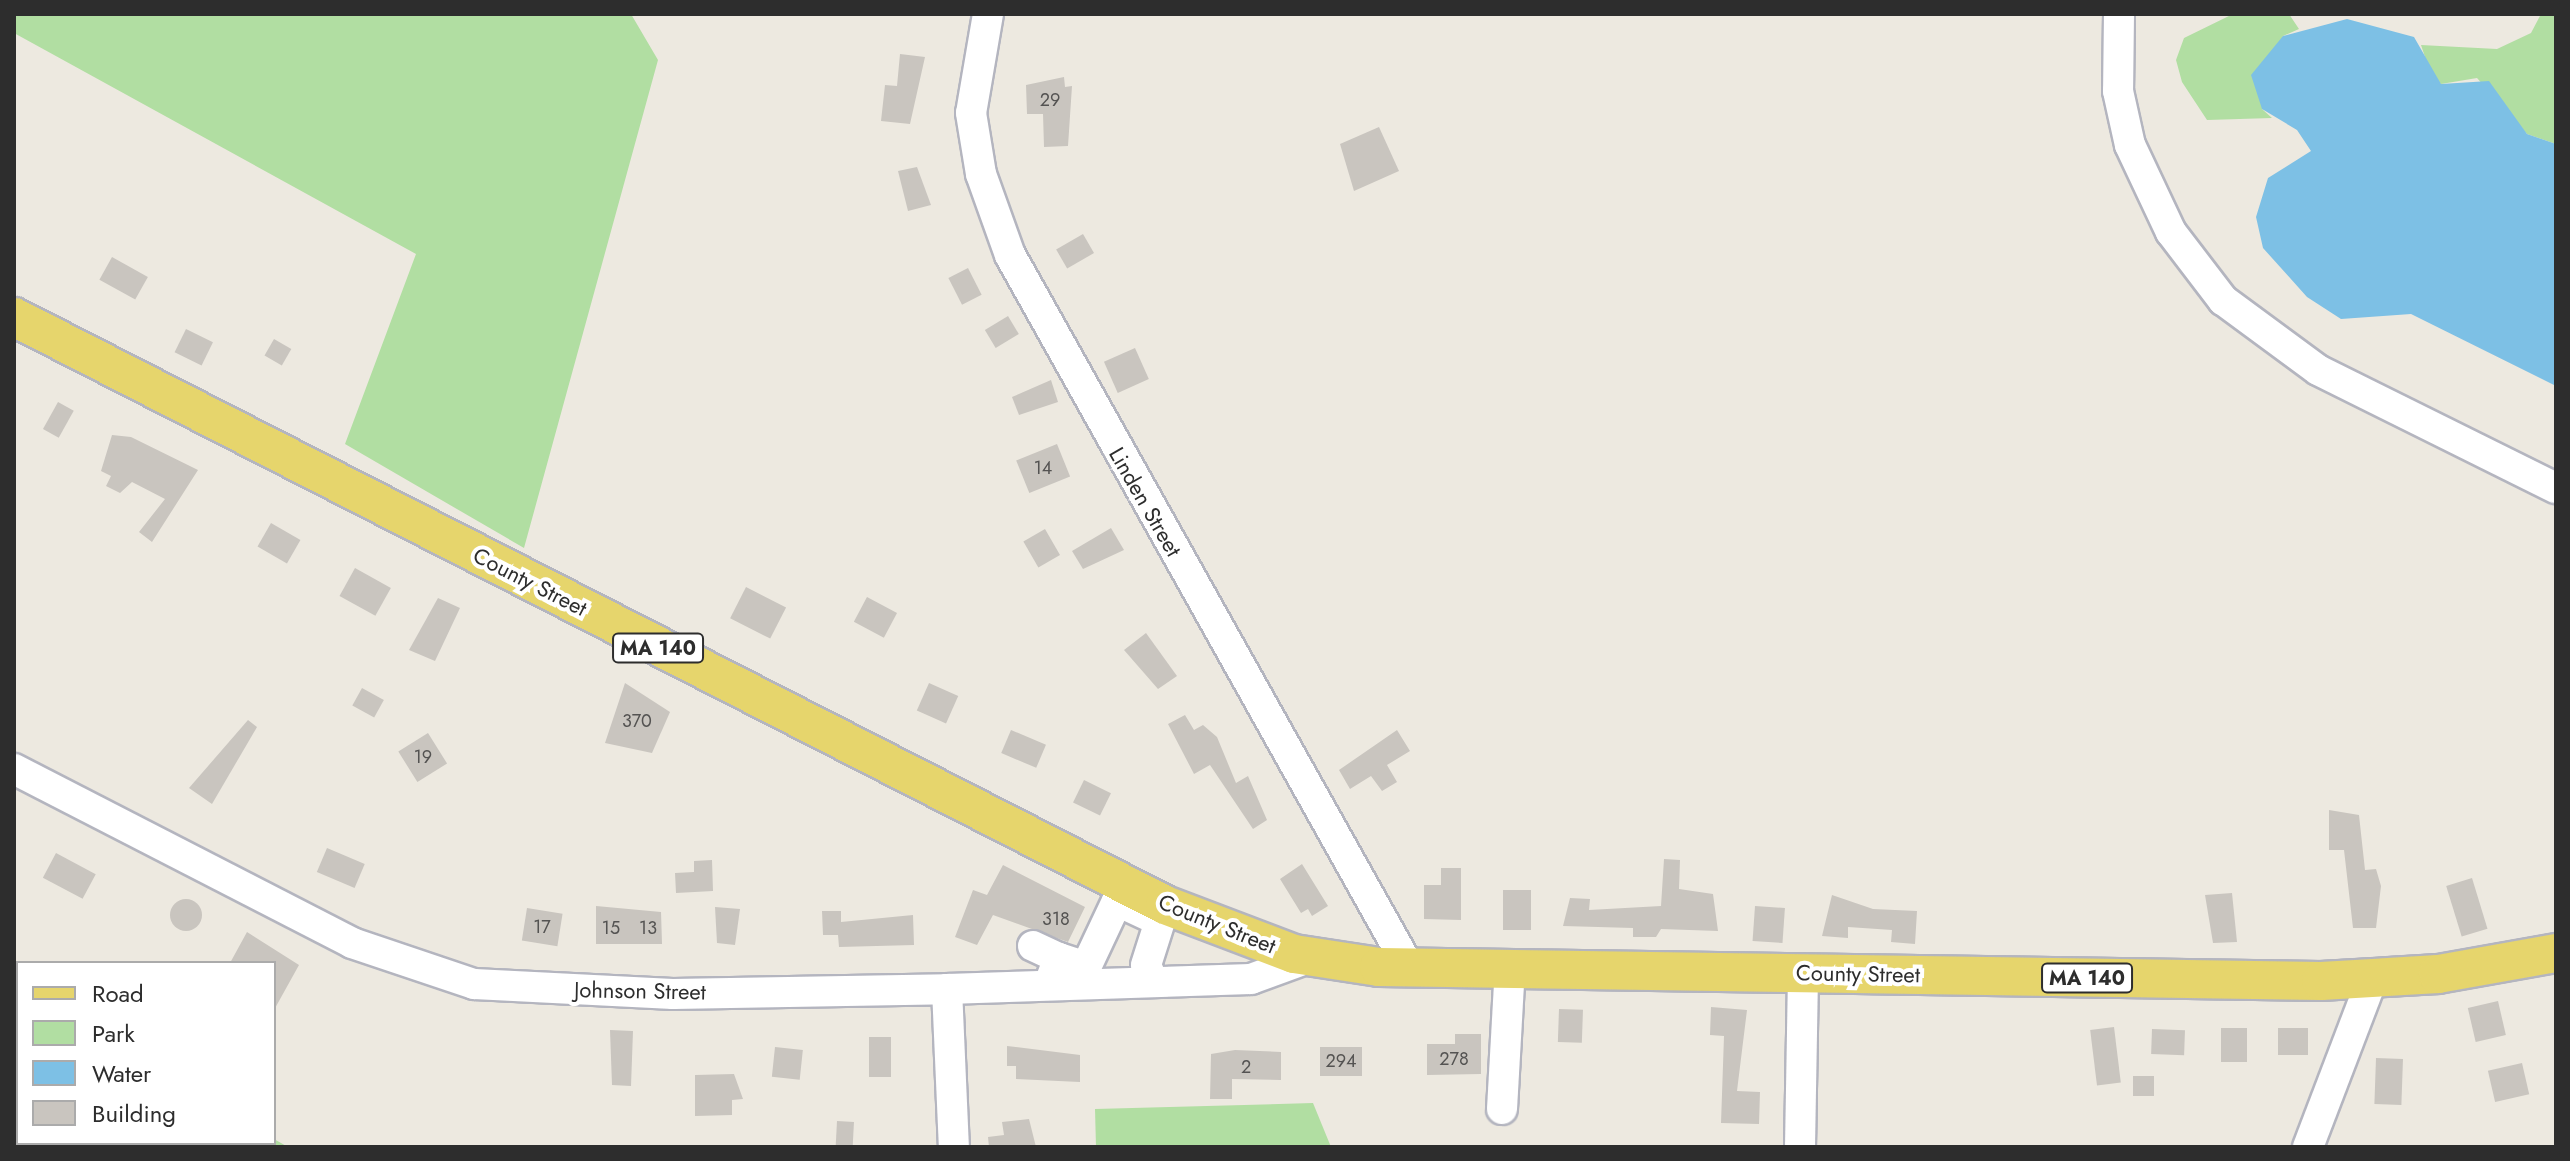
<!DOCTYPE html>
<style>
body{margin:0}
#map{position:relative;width:2570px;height:1161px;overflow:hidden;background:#ede9e0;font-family:Jost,sans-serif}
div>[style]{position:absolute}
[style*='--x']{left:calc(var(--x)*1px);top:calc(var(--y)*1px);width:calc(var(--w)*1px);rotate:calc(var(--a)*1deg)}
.green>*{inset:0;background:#b1dea2}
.water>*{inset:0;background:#7dc0e5}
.building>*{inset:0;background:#c9c5bf;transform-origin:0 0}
.round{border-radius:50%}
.roads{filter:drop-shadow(2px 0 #b4b5bf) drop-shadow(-2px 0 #b4b5bf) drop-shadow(0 2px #b4b5bf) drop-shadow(0 -2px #b4b5bf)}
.minor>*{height:30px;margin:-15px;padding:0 15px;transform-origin:15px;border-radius:15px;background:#fff}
.major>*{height:38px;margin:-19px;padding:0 19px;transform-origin:19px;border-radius:19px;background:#e6d56c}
span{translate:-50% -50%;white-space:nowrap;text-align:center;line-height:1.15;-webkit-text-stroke:8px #fff;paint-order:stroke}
.number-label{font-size:18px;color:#545352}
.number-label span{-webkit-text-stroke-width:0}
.shield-label span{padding:2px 6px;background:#fff;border:2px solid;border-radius:6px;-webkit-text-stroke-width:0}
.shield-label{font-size:20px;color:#2d2d2d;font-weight:700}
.street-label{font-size:22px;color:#2d2d2d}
.frame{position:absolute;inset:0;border:16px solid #2d2d2d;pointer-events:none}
.legend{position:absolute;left:16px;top:961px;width:260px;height:184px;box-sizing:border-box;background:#fff;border:2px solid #ababab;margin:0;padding:10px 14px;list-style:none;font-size:24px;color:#2d2d2d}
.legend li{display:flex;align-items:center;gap:16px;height:40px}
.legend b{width:40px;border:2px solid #ababab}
</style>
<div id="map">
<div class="green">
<div style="clip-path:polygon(14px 14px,631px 14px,658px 60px,524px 548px,345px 444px,416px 254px,14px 33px)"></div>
<div style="clip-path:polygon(2233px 14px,2289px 14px,2299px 29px,2283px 36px,2262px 109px,2272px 118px,2207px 120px,2182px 82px,2176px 60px,2184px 38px)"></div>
<div style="clip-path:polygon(2541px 14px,2556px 14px,2556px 144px,2527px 134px,2477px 78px,2441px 84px,2432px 78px,2421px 45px,2497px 49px,2531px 33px)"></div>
<div style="clip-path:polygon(14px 990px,18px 1143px,274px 1139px,288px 1147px,14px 1147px)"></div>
<div style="clip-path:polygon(1313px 1103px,1331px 1147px,1096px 1147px,1095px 1109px)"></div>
</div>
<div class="water">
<div style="clip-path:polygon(2347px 19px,2414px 37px,2441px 84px,2489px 81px,2527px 134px,2556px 144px,2556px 386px,2411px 314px,2341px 319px,2307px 297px,2263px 248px,2256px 217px,2268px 178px,2311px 151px,2297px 130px,2262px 109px,2251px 75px,2283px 36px)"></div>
</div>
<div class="building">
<div style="clip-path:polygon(900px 54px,925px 57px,910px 124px,881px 121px,885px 85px,897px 86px)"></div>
<div style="clip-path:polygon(1064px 77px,1065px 87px,1072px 86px,1068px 146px,1044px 147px,1043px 114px,1027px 114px,1026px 85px)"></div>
<div style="clip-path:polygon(1379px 127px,1399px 171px,1354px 191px,1340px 144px)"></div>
<div style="clip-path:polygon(917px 167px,931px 205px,908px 211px,898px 171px)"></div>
<div style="left:1083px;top:234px;width:22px;height:31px;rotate:60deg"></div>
<div style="left:112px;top:257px;width:41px;height:26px;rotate:29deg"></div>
<div style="left:968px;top:268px;width:30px;height:22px;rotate:63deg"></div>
<div style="left:1008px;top:316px;width:21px;height:27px;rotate:59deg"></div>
<div style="left:186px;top:329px;width:30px;height:26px;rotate:26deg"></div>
<div style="left:274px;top:339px;width:20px;height:19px;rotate:30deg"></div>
<div style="left:1135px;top:348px;width:34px;height:34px;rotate:66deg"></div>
<div style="clip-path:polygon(1051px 380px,1058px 402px,1019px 415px,1012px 397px)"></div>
<div style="left:58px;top:402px;width:18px;height:31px;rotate:29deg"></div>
<div style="clip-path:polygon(112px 435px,131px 437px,198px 470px,152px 542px,139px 532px,165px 499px,132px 482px,120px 493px,106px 486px,111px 476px,101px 471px)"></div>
<div style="left:1057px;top:444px;width:35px;height:44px;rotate:68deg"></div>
<div style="left:271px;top:523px;width:34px;height:27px;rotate:30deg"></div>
<div style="clip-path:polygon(1111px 528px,1124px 550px,1083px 569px,1072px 551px)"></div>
<div style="left:1045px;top:529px;width:30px;height:25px;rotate:60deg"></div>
<div style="left:355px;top:568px;width:41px;height:32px;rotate:29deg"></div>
<div style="left:746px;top:587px;width:45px;height:35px;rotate:27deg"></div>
<div style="left:867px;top:597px;width:34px;height:28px;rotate:28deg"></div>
<div style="clip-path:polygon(438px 598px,460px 608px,435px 661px,409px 650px)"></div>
<div style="clip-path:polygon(1146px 633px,1177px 676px,1158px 689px,1124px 650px)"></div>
<div style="clip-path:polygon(625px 683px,670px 712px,652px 753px,605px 743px)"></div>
<div style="left:929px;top:683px;width:32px;height:30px;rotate:24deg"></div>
<div style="left:362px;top:688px;width:25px;height:20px;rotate:29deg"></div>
<div style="clip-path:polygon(1185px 715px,1194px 730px,1203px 725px,1217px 737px,1236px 783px,1248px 776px,1267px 820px,1253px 829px,1210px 765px,1194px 774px,1168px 724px)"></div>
<div style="clip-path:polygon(248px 720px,257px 727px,212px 804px,189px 788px)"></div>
<div style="left:1011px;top:730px;width:38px;height:25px;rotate:23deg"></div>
<div style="clip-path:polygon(1397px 730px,1410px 751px,1387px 765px,1397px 782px,1382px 791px,1371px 776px,1350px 789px,1339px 770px)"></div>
<div style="left:428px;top:733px;width:36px;height:35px;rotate:58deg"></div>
<div style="left:1084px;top:780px;width:30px;height:25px;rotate:26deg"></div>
<div style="clip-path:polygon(2329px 810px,2359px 815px,2365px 870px,2376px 869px,2381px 886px,2376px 928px,2353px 928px,2344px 850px,2329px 850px)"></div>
<div style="left:327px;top:848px;width:41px;height:26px;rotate:23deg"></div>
<div style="left:56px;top:853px;width:45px;height:28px;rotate:28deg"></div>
<div style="clip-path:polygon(1664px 859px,1680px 860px,1679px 889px,1713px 894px,1718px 931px,1661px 929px,1656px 937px,1633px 937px,1633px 928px,1563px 926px,1570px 898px,1590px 899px,1589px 910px,1661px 906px)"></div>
<div style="clip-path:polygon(712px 860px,713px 891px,676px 893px,675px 873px,694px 872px,694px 861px)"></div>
<div style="clip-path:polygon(1302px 864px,1328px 906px,1312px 916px,1308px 909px,1301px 913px,1280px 879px)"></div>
<div style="clip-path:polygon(1003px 865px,1085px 907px,1068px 942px,993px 915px,977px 945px,955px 937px,973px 890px,987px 895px)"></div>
<div style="clip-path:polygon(1441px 868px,1461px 868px,1461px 920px,1424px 919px,1424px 885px,1441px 885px)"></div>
<div style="left:2472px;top:878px;width:53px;height:27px;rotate:73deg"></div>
<div style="left:1503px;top:890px;width:28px;height:40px"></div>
<div style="clip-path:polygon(2232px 893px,2237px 942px,2213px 943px,2205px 895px)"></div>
<div style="clip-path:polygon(1832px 895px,1873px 909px,1917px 911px,1915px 944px,1891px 942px,1892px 930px,1848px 927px,1848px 938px,1822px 936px)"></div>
<div class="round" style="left:170px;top:899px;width:32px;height:32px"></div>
<div style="clip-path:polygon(596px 906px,661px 912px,662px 944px,596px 944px)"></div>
<div style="left:1755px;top:906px;width:30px;height:35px;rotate:4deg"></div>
<div style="clip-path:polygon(715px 907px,740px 909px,735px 945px,717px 943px)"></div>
<div style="left:527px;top:908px;width:36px;height:33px;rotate:9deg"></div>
<div style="clip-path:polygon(822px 911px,841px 911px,841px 922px,913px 915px,914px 945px,839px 947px,838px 935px,823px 935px)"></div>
<div style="clip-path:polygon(247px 932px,299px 965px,274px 1010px,274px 963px,230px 963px)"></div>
<div style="left:2498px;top:1001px;width:35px;height:31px;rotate:77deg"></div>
<div style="clip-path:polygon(1711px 1007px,1747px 1010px,1737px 1091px,1760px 1092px,1759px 1124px,1721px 1123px,1724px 1036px,1710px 1035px)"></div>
<div style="left:1559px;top:1009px;width:24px;height:33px;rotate:2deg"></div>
<div style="left:2114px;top:1027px;width:56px;height:24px;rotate:83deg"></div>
<div style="left:2221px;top:1028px;width:26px;height:34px"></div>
<div style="left:2308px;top:1028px;width:27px;height:30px;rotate:90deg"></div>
<div style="left:2152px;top:1029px;width:33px;height:25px;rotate:2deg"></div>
<div style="clip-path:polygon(610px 1030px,633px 1031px,631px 1086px,612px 1085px)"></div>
<div style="clip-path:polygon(1455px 1034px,1481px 1034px,1481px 1074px,1427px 1075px,1427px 1044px,1455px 1044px)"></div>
<div style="left:869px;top:1037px;width:22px;height:40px"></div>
<div style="clip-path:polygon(1007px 1046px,1080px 1055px,1080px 1082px,1016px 1079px,1016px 1066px,1007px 1066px)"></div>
<div style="left:775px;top:1047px;width:28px;height:30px;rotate:6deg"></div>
<div style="left:1320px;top:1047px;width:42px;height:29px"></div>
<div style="clip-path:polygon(1235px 1050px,1281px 1052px,1281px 1080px,1232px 1079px,1232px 1099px,1210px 1099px,1211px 1054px)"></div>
<div style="left:2376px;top:1058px;width:27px;height:46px;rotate:2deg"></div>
<div style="left:2522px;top:1063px;width:32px;height:35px;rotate:77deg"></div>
<div style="clip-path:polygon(734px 1074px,743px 1099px,732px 1100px,732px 1115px,695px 1116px,695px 1075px)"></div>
<div style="left:2133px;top:1076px;width:21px;height:20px"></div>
<div style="clip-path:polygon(1029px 1119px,1036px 1147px,989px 1147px,988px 1137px,1004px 1135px,1002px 1122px)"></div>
<div style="left:837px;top:1121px;width:17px;height:24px;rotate:3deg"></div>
</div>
<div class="roads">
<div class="minor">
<div style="--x:988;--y:14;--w:100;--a:99.7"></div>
<div style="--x:971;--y:113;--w:62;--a:80.7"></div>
<div style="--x:981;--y:174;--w:86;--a:70.3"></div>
<div style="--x:1010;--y:255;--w:813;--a:60.75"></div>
<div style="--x:2119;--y:14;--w:77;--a:90.7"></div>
<div style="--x:2118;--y:91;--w:55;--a:77.5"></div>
<div style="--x:2130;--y:145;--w:96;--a:64.8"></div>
<div style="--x:2171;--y:232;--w:86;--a:52.6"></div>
<div style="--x:2223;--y:300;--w:118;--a:36.4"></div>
<div style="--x:2318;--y:370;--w:266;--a:26.4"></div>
<div style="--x:14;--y:769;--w:380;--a:27.2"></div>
<div style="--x:352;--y:943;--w:129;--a:18.6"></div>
<div style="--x:474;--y:984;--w:199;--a:2.9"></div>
<div style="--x:673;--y:994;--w:274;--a:-1"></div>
<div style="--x:947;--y:989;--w:304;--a:-1.9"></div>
<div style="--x:1251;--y:979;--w:64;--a:-20.1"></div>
<div style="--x:1033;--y:946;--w:29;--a:25"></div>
<div style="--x:1059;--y:958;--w:19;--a:111"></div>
<div style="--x:1059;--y:958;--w:28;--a:18"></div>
<div style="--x:1086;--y:967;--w:73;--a:-64.8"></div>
<div style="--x:1117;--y:901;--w:40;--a:25"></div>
<div style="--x:1153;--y:982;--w:18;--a:-112"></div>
<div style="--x:1146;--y:965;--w:63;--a:-72.4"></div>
<div style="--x:947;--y:989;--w:158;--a:87.5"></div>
<div style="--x:1502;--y:1109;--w:143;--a:-86.8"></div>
<div style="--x:1800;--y:1147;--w:174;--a:-89"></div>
<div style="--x:2308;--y:1147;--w:180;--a:-69.1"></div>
</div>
<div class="major">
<div style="--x:14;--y:317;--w:1292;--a:27.06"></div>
<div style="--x:1165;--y:905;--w:138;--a:20.8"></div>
<div style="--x:1294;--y:954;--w:86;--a:8.7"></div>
<div style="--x:1379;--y:967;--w:942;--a:0.85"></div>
<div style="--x:2321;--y:981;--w:117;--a:-3.4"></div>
<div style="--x:2438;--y:974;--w:120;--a:-10.1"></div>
</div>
</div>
<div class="number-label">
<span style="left:1050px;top:100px">29</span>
<span style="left:1043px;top:468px">14</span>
<span style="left:637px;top:721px">370</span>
<span style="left:423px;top:757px">19</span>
<span style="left:1056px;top:919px">318</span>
<span style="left:542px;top:927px">17</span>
<span style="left:611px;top:928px">15</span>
<span style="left:648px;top:928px">13</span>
<span style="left:1454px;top:1059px">278</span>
<span style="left:1341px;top:1061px">294</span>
<span style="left:1246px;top:1067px">2</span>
</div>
<div class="shield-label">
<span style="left:658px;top:648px">MA 140</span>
<span style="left:2087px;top:978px">MA 140</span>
</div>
<div class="street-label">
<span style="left:1145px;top:502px;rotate:60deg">Linden Street</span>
<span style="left:530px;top:582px;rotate:27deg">County Street</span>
<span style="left:1217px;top:924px;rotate:22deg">County Street</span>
<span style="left:1858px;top:974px;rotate:1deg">County Street</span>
<span style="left:640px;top:991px;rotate:1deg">Johnson Street</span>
</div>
<div class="frame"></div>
<ul class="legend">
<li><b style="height:10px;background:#e6d56c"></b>Road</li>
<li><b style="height:22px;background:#b1dea2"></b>Park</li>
<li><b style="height:22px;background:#7dc0e5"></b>Water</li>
<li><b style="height:22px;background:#c9c5bf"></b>Building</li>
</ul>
</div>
